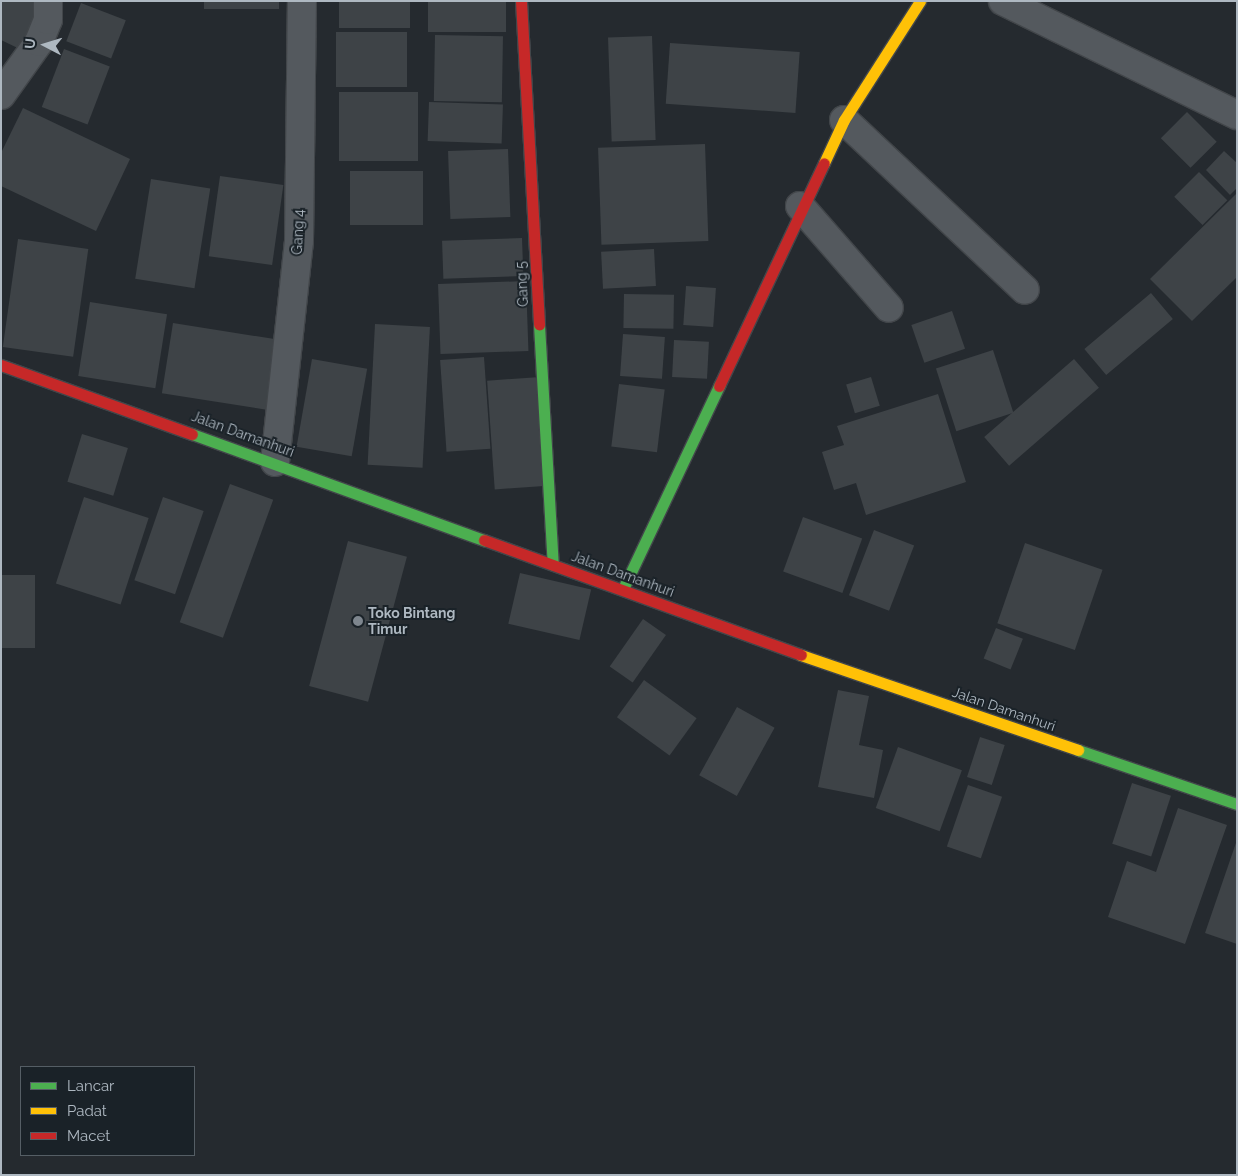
<!DOCTYPE html>
<style>
body{margin:0}
#map{position:relative;width:1238px;height:1176px;overflow:hidden;background:#252a2f;font-family:Raleway,sans-serif}
div>[style]{position:absolute}
[style*='--x']{left:calc(var(--x)*1px);top:calc(var(--y)*1px);width:calc(var(--w)*1px);rotate:calc(var(--a)*1deg)}
.building>*{inset:0;background:#3e4347;transform-origin:0 0}
.roads{filter:drop-shadow(1px 0 #42464a) drop-shadow(-1px 0 #42464a) drop-shadow(0 1px #42464a) drop-shadow(0 -1px #42464a)}
.street>*{height:28px;margin:-14px;padding:0 14px;transform-origin:14px;border-radius:14px;background:#54595e}
.fast>*{height:11px;margin:-5.5px;padding:0 5.5px;transform-origin:5.5px;border-radius:5.5px;background:#4caf50}
.slow>*{height:11px;margin:-5.5px;padding:0 5.5px;transform-origin:5.5px;border-radius:5.5px;background:#ffc107}
.jam>*{height:11px;margin:-5.5px;padding:0 5.5px;transform-origin:5.5px;border-radius:5.5px;background:#c62828}
.dots>*{width:14px;height:14px;translate:-50% -50%;box-sizing:border-box;border:2px solid #1a2228;border-radius:50%}
span{translate:-50% -50%;white-space:nowrap;text-align:center;line-height:1.15;-webkit-text-stroke:4px #1a2228;paint-order:stroke}
.street-label{font-size:14px;color:#aeb8c1}
.poi-label{font-size:14px;color:#aeb8c1;font-weight:700}
.left{translate:0 -50%;text-align:left}
.frame{position:absolute;inset:0;border:2px solid #aeb8c1;pointer-events:none}
.legend{position:absolute;left:20px;top:1066px;width:175px;height:90px;box-sizing:border-box;background:#1a2228;border:1px solid #555e65;margin:0;padding:6px 9px;list-style:none;font-size:15px;color:#aeb8c1}
.legend li{display:flex;align-items:center;gap:10px;height:25px}
.legend b{width:25px;border:1px solid #555e65}
.north{position:absolute;left:20px;top:20px;width:50px;height:50px;-webkit-text-stroke:4px #1a2228;paint-order:stroke;rotate:275deg;font-size:14px;font-weight:700;line-height:20px;text-align:center;color:#aeb8c1}
.north::after{content:'';display:block;margin:auto;width:18px;height:22px;background:#aeb8c1;clip-path:polygon(50% 0,100% 100%,50% 72%,0 100%)}
</style>
<div id="map">
<div class="building">
<div style="clip-path:polygon(1px 1px,35px 1px,47px 7px,26px 52px,1px 40px)"></div>
<div style="left:204px;top:1px;width:75px;height:8px"></div>
<div style="left:339px;top:1px;width:71px;height:27px"></div>
<div style="left:428px;top:1px;width:78px;height:31px"></div>
<div style="left:81px;top:3px;width:48px;height:41px;rotate:21deg"></div>
<div style="left:336px;top:32px;width:71px;height:55px"></div>
<div style="left:435px;top:35px;width:68px;height:66px;rotate:1deg"></div>
<div style="left:652px;top:36px;width:104px;height:44px;rotate:88deg"></div>
<div style="left:670px;top:43px;width:130px;height:61px;rotate:4deg"></div>
<div style="left:64px;top:49px;width:49px;height:62px;rotate:21deg"></div>
<div style="left:339px;top:92px;width:79px;height:69px"></div>
<div style="left:429px;top:102px;width:74px;height:39px;rotate:2deg"></div>
<div style="clip-path:polygon(23px 108px,130px 159px,96px 231px,1px 186px,1px 153px)"></div>
<div style="left:1187px;top:112px;width:42px;height:37px;rotate:45deg"></div>
<div style="left:705px;top:144px;width:97px;height:107px;rotate:88deg"></div>
<div style="left:508px;top:149px;width:68px;height:60px;rotate:88deg"></div>
<div style="clip-path:polygon(1224px 151px,1237px 163px,1237px 188px,1230px 195px,1206px 170px)"></div>
<div style="left:350px;top:171px;width:73px;height:54px"></div>
<div style="left:1199px;top:172px;width:40px;height:35px;rotate:45deg"></div>
<div style="left:220px;top:176px;width:64px;height:81px;rotate:8deg"></div>
<div style="left:151px;top:179px;width:60px;height:101px;rotate:9deg"></div>
<div style="clip-path:polygon(1237px 193px,1237px 277px,1192px 321px,1150px 279px)"></div>
<div style="left:522px;top:238px;width:38px;height:80px;rotate:88deg"></div>
<div style="left:18px;top:239px;width:71px;height:109px;rotate:8deg"></div>
<div style="left:654px;top:249px;width:37px;height:53px;rotate:87deg"></div>
<div style="left:526px;top:281px;width:70px;height:88px;rotate:88deg"></div>
<div style="left:686px;top:286px;width:30px;height:39px;rotate:4deg"></div>
<div style="left:1151px;top:293px;width:34px;height:87px;rotate:50deg"></div>
<div style="left:624px;top:294px;width:50px;height:34px;rotate:1deg"></div>
<div style="left:90px;top:302px;width:78px;height:75px;rotate:9deg"></div>
<div style="left:952px;top:311px;width:40px;height:43px;rotate:71deg"></div>
<div style="left:173px;top:323px;width:106px;height:71px;rotate:9deg"></div>
<div style="left:375px;top:324px;width:55px;height:141px;rotate:3deg"></div>
<div style="left:623px;top:334px;width:42px;height:42px;rotate:4deg"></div>
<div style="left:674px;top:340px;width:35px;height:37px;rotate:3deg"></div>
<div style="left:993px;top:350px;width:66px;height:60px;rotate:72deg"></div>
<div style="left:484px;top:357px;width:92px;height:44px;rotate:86deg"></div>
<div style="left:312px;top:359px;width:56px;height:89px;rotate:10deg"></div>
<div style="left:1074px;top:359px;width:38px;height:119px;rotate:49deg"></div>
<div style="left:540px;top:377px;width:109px;height:53px;rotate:86deg"></div>
<div style="left:871px;top:377px;width:30px;height:26px;rotate:73deg"></div>
<div style="left:619px;top:384px;width:46px;height:63px;rotate:7deg"></div>
<div style="clip-path:polygon(938px 394px,966px 482px,866px 515px,856px 483px,834px 490px,822px 452px,844px 445px,837px 426px)"></div>
<div style="left:82px;top:434px;width:48px;height:50px;rotate:17deg"></div>
<div style="left:230px;top:484px;width:46px;height:147px;rotate:20deg"></div>
<div style="left:84px;top:497px;width:68px;height:91px;rotate:18deg"></div>
<div style="left:163px;top:497px;width:43px;height:88px;rotate:19deg"></div>
<div style="left:803px;top:517px;width:63px;height:58px;rotate:20deg"></div>
<div style="left:874px;top:530px;width:43px;height:70px;rotate:21deg"></div>
<div style="left:348px;top:541px;width:61px;height:150px;rotate:15deg"></div>
<div style="left:1025px;top:543px;width:82px;height:85px;rotate:19deg"></div>
<div style="left:520px;top:573px;width:73px;height:52px;rotate:13deg"></div>
<div style="left:35px;top:575px;width:73px;height:34px;rotate:90deg"></div>
<div style="left:643px;top:619px;width:28px;height:58px;rotate:35deg"></div>
<div style="left:996px;top:628px;width:29px;height:33px;rotate:22deg"></div>
<div style="left:644px;top:680px;width:65px;height:46px;rotate:36deg"></div>
<div style="clip-path:polygon(838px 690px,869px 696px,859px 745px,883px 750px,874px 798px,818px 787px)"></div>
<div style="left:737px;top:707px;width:43px;height:78px;rotate:29deg"></div>
<div style="left:980px;top:737px;width:26px;height:42px;rotate:18deg"></div>
<div style="left:898px;top:747px;width:68px;height:65px;rotate:20deg"></div>
<div style="left:1132px;top:783px;width:41px;height:64px;rotate:18deg"></div>
<div style="left:968px;top:785px;width:36px;height:65px;rotate:19deg"></div>
<div style="clip-path:polygon(1178px 808px,1227px 825px,1185px 944px,1108px 917px,1127px 861px,1156px 872px)"></div>
<div style="clip-path:polygon(1237px 840px,1237px 944px,1205px 933px)"></div>
</div>
<div class="roads">
<div class="street">
<div style="--x:1003;--y:1;--w:260;--a:26"></div>
<div style="--x:1;--y:95;--w:65;--a:-54.4"></div>
<div style="--x:39;--y:42;--w:24;--a:-68"></div>
<div style="--x:48;--y:20;--w:19;--a:-90"></div>
<div style="--x:844;--y:120;--w:248;--a:43.2"></div>
<div style="--x:800;--y:206;--w:135;--a:48.9"></div>
<div style="--x:275;--y:462;--w:222;--a:-83.8"></div>
<div style="--x:299;--y:241;--w:240;--a:-89.3"></div>
</div>
<div class="fast">
<div style="--x:539;--y:325;--w:240;--a:86.7"></div>
<div style="--x:192;--y:434;--w:311;--a:20"></div>
<div style="--x:623;--y:589;--w:225;--a:-64.7"></div>
<div style="--x:1078;--y:750;--w:168;--a:18.8"></div>
</div>
<div class="slow">
<div style="--x:824;--y:163;--w:47;--a:-65.1"></div>
<div style="--x:844;--y:120;--w:141;--a:-57.4"></div>
<div style="--x:801;--y:655;--w:293;--a:18.9"></div>
</div>
<div class="jam">
<div style="--x:521;--y:1;--w:324;--a:86.8"></div>
<div style="--x:1;--y:365;--w:203;--a:19.9"></div>
<div style="--x:719;--y:386;--w:246;--a:-64.8"></div>
<div style="--x:484;--y:540;--w:337;--a:19.9"></div>
</div>
</div>
<div class="dots">
<div style="left:358px;top:621px;background:#7e868e"></div>
</div>
<div class="street-label">
<span style="left:298px;top:232px;rotate:-87deg">Gang 4</span>
<span style="left:522px;top:284px;rotate:-93deg">Gang 5</span>
<span style="left:243px;top:434px;rotate:20deg">Jalan Damanhuri</span>
<span style="left:623px;top:574px;rotate:20deg">Jalan Damanhuri</span>
<span style="left:1004px;top:709px;rotate:19deg">Jalan Damanhuri</span>
</div>
<div class="poi-label">
<span class="left" style="left:368px;top:621px">Toko Bintang<br>Timur</span>
</div>
<div class="frame"></div>
<ul class="legend">
<li><b style="height:6px;background:#4caf50"></b>Lancar</li>
<li><b style="height:6px;background:#ffc107"></b>Padat</li>
<li><b style="height:6px;background:#c62828"></b>Macet</li>
</ul>
<div class="north">U</div>
</div>
